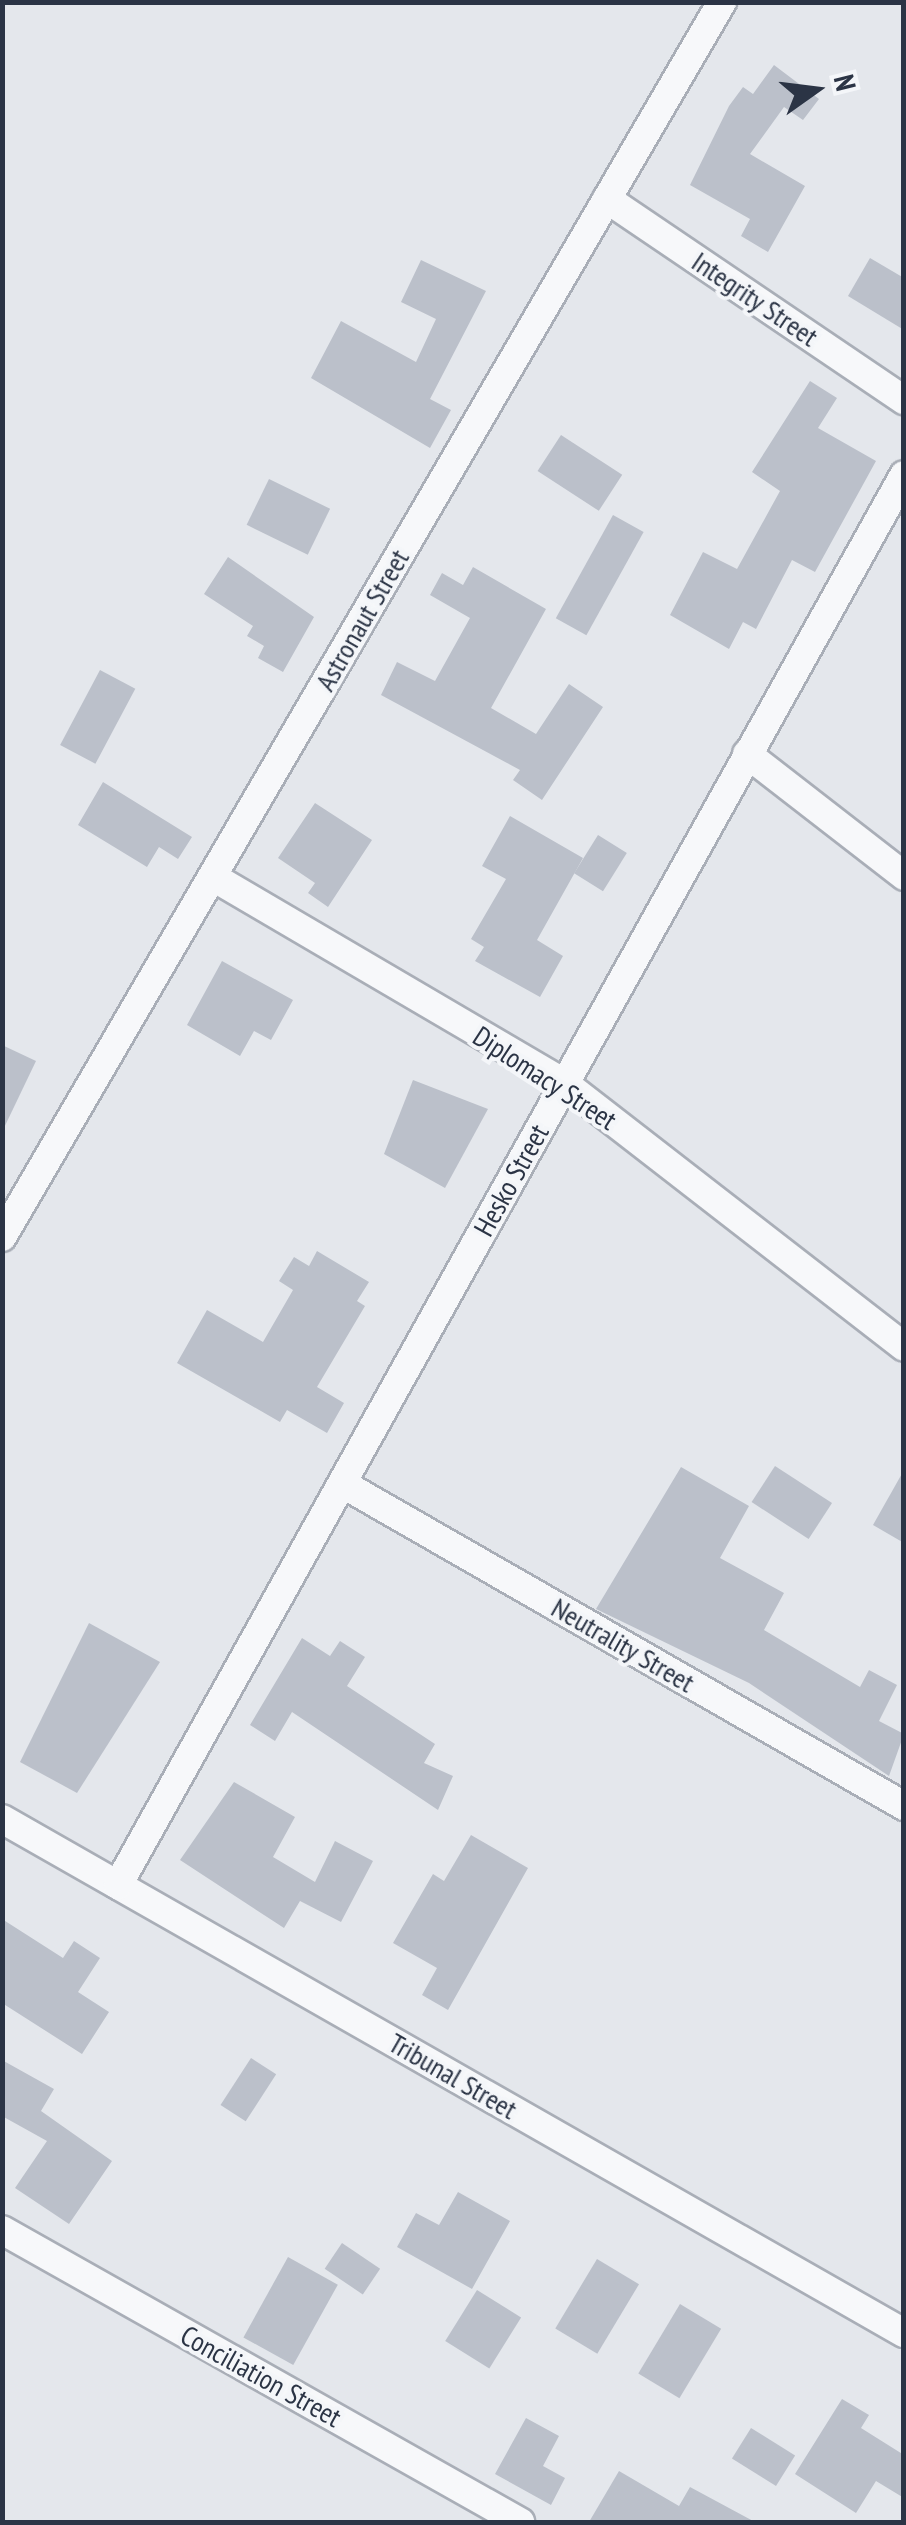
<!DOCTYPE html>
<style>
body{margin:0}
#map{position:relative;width:906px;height:2525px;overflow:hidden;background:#e4e7ec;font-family:"PT Sans Narrow",sans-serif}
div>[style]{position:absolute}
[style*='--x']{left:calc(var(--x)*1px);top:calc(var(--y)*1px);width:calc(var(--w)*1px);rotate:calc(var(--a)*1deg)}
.building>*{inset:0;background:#bbc0ca;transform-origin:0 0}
.roads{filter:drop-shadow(2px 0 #a9aeb7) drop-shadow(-2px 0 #a9aeb7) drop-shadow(0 2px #a9aeb7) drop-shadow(0 -2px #a9aeb7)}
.minor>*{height:28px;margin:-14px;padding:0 14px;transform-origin:14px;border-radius:14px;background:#f7f8fa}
span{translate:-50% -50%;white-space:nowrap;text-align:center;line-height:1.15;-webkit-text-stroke:8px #f4f6f9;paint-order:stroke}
.street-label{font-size:28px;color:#2b3445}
.frame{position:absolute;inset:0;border:5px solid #2b3445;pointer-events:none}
.north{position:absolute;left:766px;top:40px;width:100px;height:100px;-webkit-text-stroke:8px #f4f6f9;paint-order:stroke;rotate:76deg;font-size:28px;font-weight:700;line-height:40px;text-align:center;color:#2b3445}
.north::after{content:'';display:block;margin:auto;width:35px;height:45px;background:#2b3445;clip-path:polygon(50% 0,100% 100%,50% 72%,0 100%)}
</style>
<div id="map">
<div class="building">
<div style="clip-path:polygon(774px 65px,819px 99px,803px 120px,784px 107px,750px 154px,805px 186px,768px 252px,741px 236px,750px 219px,690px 185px,729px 106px,743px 87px,753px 94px)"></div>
<div style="clip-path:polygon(870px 258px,904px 278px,904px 330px,848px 296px)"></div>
<div style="clip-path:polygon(421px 260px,486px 291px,430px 399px,451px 410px,430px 448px,311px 378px,341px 321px,416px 362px,436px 319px,401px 302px)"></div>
<div style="clip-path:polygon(810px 381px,837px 398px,818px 428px,876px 461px,815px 572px,792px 560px,756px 629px,743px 622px,729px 649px,670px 615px,703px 552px,737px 569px,780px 491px,752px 472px)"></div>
<div style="left:561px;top:435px;width:73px;height:43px;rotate:33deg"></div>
<div style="left:269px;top:479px;width:68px;height:51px;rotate:26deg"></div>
<div style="left:613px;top:515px;width:35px;height:118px;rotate:29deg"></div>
<div style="clip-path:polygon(228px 557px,314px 617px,283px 672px,258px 658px,264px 646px,247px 636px,253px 626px,204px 594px)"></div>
<div style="clip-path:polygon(473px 567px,546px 609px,491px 708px,536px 734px,569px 684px,603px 707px,542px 800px,513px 780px,520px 770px,381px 695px,397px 662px,435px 681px,470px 618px,430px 595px,442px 573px,463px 585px)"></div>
<div style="left:100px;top:670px;width:40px;height:85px;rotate:28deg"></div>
<div style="clip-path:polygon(103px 782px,192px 837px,178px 859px,159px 847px,147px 867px,78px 825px)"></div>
<div style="clip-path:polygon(315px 803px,372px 840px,328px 907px,308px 893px,315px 883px,278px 858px)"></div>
<div style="clip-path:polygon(510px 816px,583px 858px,537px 940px,563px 956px,540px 997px,475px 961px,484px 947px,471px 939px,506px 879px,482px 866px)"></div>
<div style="left:598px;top:835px;width:34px;height:45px;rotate:32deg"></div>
<div style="clip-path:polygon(222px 961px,293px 1000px,271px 1040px,254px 1031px,240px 1056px,187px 1025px)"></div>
<div style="clip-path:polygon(2px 1045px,36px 1061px,2px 1132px)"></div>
<div style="clip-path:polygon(413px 1080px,488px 1109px,445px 1188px,384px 1154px)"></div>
<div style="clip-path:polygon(317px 1251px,369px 1282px,357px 1301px,365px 1306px,317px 1387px,344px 1403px,327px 1433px,287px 1410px,280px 1422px,177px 1363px,207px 1310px,263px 1342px,293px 1290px,279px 1281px,294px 1257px,309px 1266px)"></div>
<div style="left:775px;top:1466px;width:68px;height:43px;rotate:33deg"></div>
<div style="clip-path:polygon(681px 1467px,749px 1506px,720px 1558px,784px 1593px,764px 1630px,860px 1687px,869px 1670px,897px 1685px,879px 1721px,904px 1734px,889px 1776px,749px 1683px,596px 1609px)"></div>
<div style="clip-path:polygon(904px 1470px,904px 1543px,873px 1525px)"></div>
<div style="clip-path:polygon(89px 1623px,160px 1662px,77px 1793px,20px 1762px)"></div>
<div style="clip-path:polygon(302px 1638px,330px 1656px,340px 1641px,365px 1657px,347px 1686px,435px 1744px,424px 1763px,453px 1776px,438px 1810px,292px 1712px,275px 1741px,250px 1725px)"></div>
<div style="clip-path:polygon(234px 1782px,295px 1817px,273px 1857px,315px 1882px,335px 1841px,373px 1861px,341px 1922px,300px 1901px,284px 1928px,180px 1860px)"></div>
<div style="clip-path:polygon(471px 1835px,528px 1868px,448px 2010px,422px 1995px,437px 1968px,393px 1943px,433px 1874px,444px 1881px)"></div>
<div style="clip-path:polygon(2px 1919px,63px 1958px,74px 1941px,100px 1958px,78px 1992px,109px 2012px,82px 2054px,2px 2003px)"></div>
<div style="left:251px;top:2058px;width:30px;height:56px;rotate:33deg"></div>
<div style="clip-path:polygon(2px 2060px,54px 2089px,41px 2111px,112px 2161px,69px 2224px,15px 2188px,47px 2141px,2px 2116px)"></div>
<div style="clip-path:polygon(458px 2192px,510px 2221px,472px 2289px,397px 2247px,416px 2213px,439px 2225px)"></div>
<div style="left:342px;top:2243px;width:46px;height:31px;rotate:34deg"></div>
<div style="left:288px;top:2257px;width:57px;height:92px;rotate:29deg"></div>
<div style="left:597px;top:2259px;width:49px;height:81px;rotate:31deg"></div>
<div style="left:477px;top:2290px;width:52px;height:60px;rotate:32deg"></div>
<div style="left:680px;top:2304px;width:48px;height:81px;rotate:31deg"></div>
<div style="clip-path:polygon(842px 2399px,869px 2415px,861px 2428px,904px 2455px,904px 2498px,876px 2481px,856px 2513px,795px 2474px)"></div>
<div style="clip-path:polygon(526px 2418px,559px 2436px,543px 2466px,565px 2478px,551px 2505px,495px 2474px)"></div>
<div style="left:751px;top:2428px;width:52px;height:36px;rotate:32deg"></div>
<div style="clip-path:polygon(619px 2471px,679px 2506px,690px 2487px,755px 2522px,589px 2522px)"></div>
</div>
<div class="roads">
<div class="minor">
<div style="--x:607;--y:199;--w:359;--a:34.1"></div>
<div style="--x:747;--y:754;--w:199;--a:37.8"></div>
<div style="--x:213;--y:877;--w:407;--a:30.4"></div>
<div style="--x:564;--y:1083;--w:430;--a:37.8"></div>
<div style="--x:2;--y:1237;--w:1430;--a:-59.76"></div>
<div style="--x:343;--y:1484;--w:647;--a:29.85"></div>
<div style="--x:2;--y:1819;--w:1038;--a:29.68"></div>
<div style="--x:118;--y:1885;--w:1614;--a:-60.86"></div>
<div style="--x:2;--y:2230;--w:595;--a:29.41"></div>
</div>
</div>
<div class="street-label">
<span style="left:755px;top:299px;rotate:34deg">Integrity Street</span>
<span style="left:362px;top:620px;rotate:-60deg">Astronaut Street</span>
<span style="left:545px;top:1078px;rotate:33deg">Diplomacy Street</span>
<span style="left:511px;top:1180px;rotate:-61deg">Hesko Street</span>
<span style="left:623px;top:1645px;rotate:30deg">Neutrality Street</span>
<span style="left:453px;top:2076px;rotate:30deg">Tribunal Street</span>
<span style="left:261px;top:2376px;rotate:29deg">Conciliation Street</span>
</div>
<div class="frame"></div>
<div class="north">N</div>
</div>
